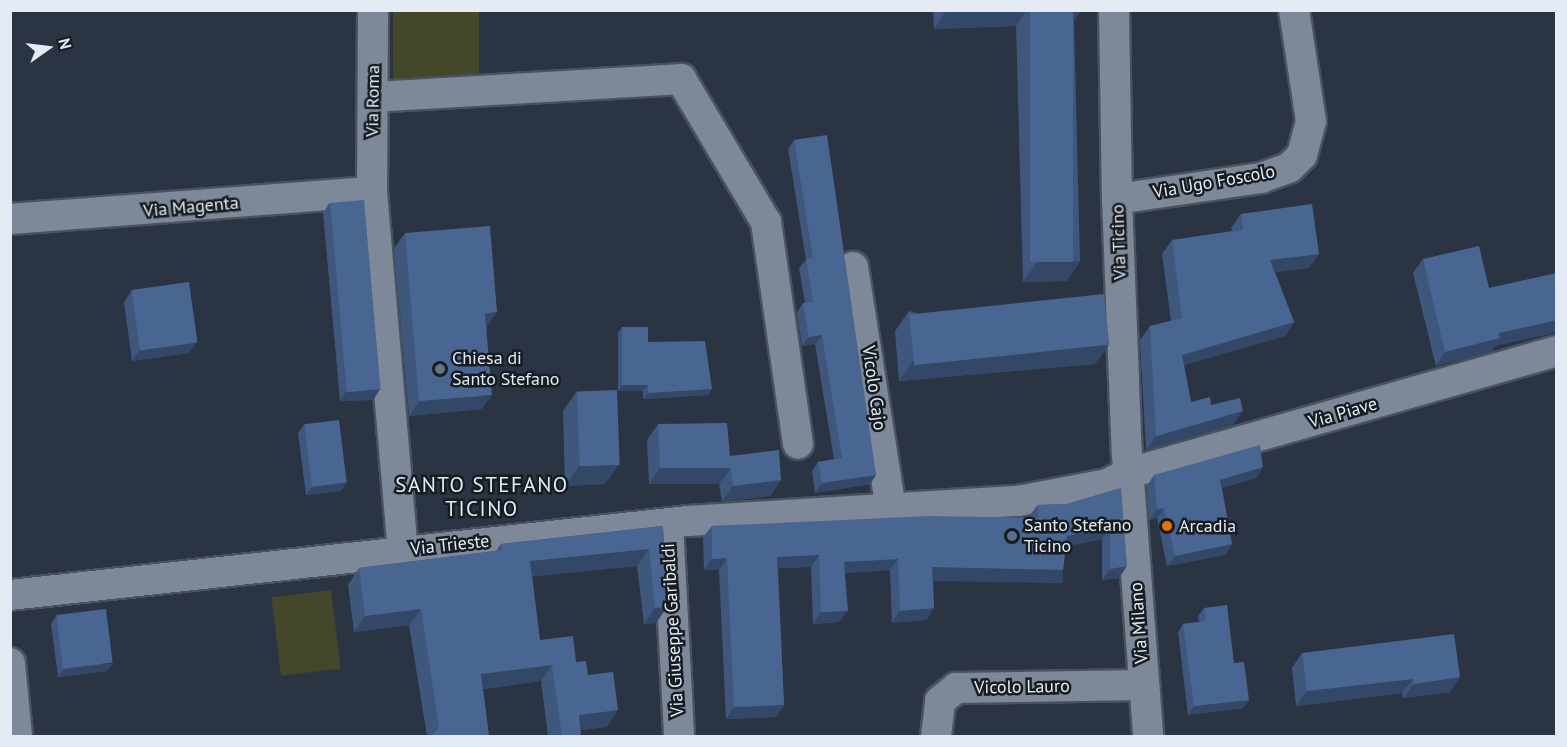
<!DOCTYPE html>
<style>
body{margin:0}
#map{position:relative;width:1567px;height:747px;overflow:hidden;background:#2b3443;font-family:"PT Sans",sans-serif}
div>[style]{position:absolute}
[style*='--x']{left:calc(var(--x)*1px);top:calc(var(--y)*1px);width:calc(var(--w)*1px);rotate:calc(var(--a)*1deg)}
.green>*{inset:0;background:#444729;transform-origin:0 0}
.roads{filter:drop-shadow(2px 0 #4a525e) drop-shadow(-2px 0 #4a525e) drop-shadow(0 2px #4a525e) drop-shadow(0 -2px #4a525e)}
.minor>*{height:30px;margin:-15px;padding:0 15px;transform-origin:15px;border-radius:15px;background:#7d8899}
.wall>*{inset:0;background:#3f577d}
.shaded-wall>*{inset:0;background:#334766;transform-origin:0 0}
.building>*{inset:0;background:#496591;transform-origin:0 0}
.dots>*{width:16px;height:16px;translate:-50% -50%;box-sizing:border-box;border:3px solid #171c22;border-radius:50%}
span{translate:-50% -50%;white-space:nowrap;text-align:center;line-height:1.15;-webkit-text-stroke:5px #171c22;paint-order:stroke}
.street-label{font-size:18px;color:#e5ebf5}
.poi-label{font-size:18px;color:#e5ebf5}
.left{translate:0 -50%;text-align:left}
.quarter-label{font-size:21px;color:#e5ebf5;letter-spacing:1.5px}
.frame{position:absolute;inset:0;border:12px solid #e5ebf5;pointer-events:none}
.north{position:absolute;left:18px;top:18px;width:60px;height:60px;-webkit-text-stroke:4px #171c22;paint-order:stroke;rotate:76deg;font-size:16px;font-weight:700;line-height:24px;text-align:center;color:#e5ebf5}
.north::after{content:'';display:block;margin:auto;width:21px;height:27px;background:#e5ebf5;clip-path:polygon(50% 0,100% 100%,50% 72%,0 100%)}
</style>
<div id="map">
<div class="green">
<div style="left:393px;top:11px;width:86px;height:71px"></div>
<div style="left:331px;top:590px;width:79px;height:60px;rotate:83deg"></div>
</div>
<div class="roads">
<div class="minor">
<div style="--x:373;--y:10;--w:182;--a:90.3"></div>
<div style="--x:372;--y:192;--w:359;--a:85.1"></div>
<div style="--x:1114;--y:10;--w:189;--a:89.1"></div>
<div style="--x:1117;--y:199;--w:255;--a:87.8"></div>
<div style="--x:1127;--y:454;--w:283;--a:85.7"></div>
<div style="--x:373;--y:97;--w:309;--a:-3.3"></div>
<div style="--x:681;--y:79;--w:166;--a:59.3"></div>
<div style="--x:766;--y:222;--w:224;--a:81.8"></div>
<div style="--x:1117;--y:199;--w:146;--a:-8.3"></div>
<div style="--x:1261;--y:178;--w:30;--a:-20"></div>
<div style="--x:1289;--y:168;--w:18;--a:-45"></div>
<div style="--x:1302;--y:155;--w:35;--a:-75"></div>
<div style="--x:1311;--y:121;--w:112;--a:-98.7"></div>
<div style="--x:10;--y:219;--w:363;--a:-4.3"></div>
<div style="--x:853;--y:267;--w:245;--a:81.1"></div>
<div style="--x:668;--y:524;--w:212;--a:87"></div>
<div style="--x:10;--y:595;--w:682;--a:-6.23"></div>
<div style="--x:688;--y:521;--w:331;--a:-3.5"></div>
<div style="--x:1018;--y:501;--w:91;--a:-10.8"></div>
<div style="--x:1107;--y:484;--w:25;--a:-27"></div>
<div style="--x:1129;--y:473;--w:444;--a:-15.9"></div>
<div style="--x:10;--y:663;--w:73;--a:84.5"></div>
<div style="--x:936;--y:736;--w:35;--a:-83"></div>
<div style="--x:940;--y:701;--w:21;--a:-39"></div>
<div style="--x:956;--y:688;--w:188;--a:-0.9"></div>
</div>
</div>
<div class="wall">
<div style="clip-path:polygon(933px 10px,1081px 10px,1074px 21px,1080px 261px,1067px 281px,1023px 282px,1016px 26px,934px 29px)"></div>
<div style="clip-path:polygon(794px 140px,876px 475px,870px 484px,815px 493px,812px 471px,818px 462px,834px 459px,815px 344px,802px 346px,797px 312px,803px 303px,805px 303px,799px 268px,806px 260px,788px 149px)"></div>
<div style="clip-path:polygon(330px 202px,380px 389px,373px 400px,340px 401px,323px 213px)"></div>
<div style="clip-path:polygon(1241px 214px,1319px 254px,1309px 268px,1275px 272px,1294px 322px,1285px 336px,1184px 365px,1191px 402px,1211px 405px,1233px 425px,1146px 450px,1140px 340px,1150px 326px,1171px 321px,1162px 254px,1172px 240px,1232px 231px,1231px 228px)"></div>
<div style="clip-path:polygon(405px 233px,487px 327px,482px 409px,409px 416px,394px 248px)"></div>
<div style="clip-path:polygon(1423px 259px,1489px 288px,1557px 273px,1557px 332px,1495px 346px,1491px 352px,1436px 366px,1413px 273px)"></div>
<div style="clip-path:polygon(132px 290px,189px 353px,132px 361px,124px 302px)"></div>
<div style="clip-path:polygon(909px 311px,1095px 364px,899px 381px,895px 331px)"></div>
<div style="clip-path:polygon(622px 327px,648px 342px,708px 395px,643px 399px,643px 391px,618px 391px,618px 333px)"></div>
<div style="clip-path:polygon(577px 391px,605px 484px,565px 486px,563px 411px)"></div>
<div style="clip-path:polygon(658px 424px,730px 456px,781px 480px,770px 496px,722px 502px,719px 484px,649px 484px,647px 440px)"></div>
<div style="clip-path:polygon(304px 425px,347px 482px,341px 491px,306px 495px,298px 433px)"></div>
<div style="clip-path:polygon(1263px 467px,1256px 478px,1222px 488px,1232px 544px,1225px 555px,1167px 566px,1157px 518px,1149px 520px,1147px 486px,1154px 475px)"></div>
<div style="clip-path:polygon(1121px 488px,1119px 578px,1102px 580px,1102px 539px,1066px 546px,1063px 570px,1054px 582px,933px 579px,934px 608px,926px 620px,892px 623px,890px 570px,845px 573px,839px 622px,813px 624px,811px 567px,778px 568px,784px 705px,776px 717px,726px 719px,719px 570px,704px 570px,703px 537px,712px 526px,1029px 518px,1029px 516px,1038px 505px,1067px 504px)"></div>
<div style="clip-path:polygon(663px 526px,667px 607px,656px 623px,644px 624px,637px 566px,532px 576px,540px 640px,576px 662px,618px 710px,607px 727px,580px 730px,581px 736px,548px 736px,541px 681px,483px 689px,489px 736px,427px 736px,409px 625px,354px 632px,348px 585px,359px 568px,496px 551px,501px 544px)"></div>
<div style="clip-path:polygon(1204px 608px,1234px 663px,1249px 700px,1243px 708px,1188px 715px,1178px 632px,1183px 624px,1199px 622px,1198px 616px)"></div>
<div style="clip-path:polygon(56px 616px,107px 671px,58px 677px,51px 624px)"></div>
<div style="clip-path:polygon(1302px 653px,1460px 677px,1450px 692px,1403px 698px,1402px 693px,1296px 706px,1292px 668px)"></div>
</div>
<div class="shaded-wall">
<div style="clip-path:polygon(946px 10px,1027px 10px,1016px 26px,934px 29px)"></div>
<div style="clip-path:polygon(1069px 10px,1081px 10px,1072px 23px)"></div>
<div style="clip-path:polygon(1319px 254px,1309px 268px,1261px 274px,1270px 260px)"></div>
<div style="clip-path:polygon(1080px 261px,1067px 281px,1023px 282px,1037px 262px)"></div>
<div style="clip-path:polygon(497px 312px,487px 327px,475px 328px,485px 314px)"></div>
<div style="clip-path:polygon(1557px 320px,1557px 332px,1495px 346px,1491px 352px,1436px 366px,1445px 352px,1499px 333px)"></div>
<div style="clip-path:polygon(1294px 322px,1285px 336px,1172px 369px,1182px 355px)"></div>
<div style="clip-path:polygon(822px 335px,815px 344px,802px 346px,809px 337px)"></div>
<div style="clip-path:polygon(197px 342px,189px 353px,132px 361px,140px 349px)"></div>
<div style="clip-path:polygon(1109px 345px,1095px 364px,899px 381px,913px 361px)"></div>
<div style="clip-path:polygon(622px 385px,648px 385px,643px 391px,618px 391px)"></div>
<div style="clip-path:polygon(380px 389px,373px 400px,340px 401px,347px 390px)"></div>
<div style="clip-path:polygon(712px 389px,708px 395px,643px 399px,648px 393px)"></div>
<div style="clip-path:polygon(492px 395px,482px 409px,409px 416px,419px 401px)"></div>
<div style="clip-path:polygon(1243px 411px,1233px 425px,1146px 450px,1156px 436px)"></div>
<div style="clip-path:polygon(619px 465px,605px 484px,565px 486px,579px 466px)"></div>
<div style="clip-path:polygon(1263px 467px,1256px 478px,1213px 490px,1220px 480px)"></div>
<div style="clip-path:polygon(660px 468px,731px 468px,719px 484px,649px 484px)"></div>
<div style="clip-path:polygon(876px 475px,870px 484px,815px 493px,822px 483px)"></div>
<div style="clip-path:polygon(781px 480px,770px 496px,722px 502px,733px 486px)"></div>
<div style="clip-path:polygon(347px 482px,341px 491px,306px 495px,312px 487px)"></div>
<div style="clip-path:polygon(1164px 508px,1157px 518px,1149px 520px,1157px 510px)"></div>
<div style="clip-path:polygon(1110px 528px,1102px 539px,1059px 548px,1067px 536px)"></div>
<div style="clip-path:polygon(1232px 544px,1225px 555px,1167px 566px,1175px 556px)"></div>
<div style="clip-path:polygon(649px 549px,637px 566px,518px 578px,530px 561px)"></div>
<div style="clip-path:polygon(819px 555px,811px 567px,769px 568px,777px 557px)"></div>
<div style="clip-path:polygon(727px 558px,719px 570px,704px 570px,712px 559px)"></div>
<div style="clip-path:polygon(898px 559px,890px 570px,836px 574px,844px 562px)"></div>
<div style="clip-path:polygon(1127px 566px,1119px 578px,1102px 580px,1110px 569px)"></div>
<div style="left:932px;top:567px;width:131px;height:14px;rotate:1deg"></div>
<div style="clip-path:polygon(667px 607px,656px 623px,644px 624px,655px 608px)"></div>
<div style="clip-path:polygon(934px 608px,926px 620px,892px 623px,900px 611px)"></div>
<div style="clip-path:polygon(421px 609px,409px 625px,354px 632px,365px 616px)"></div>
<div style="clip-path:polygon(848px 611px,839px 622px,813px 624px,821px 612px)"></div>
<div style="clip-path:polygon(113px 663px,107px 671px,58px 677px,64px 669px)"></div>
<div style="clip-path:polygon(552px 665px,541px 681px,469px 690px,481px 674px)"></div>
<div style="clip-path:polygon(1460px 677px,1450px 692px,1403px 698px,1414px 684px)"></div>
<div style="clip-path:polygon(1413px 679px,1402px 693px,1296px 706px,1307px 691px)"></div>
<div style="clip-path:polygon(1249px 700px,1243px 708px,1188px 715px,1194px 706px)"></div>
<div style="clip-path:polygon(784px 705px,776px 717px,726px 719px,734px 707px)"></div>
<div style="clip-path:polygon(618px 710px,607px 727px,567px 732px,579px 715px)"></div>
</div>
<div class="building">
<div style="left:1030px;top:10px;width:43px;height:252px"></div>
<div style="clip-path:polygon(827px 135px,876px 475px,822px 483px,818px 462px,842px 458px,822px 335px,809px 337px,803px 303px,813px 302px,806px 259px,813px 258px,794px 140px)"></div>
<div style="left:364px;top:200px;width:190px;height:34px;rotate:85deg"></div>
<div style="clip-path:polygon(1312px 204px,1319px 254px,1270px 260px,1294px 322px,1182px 355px,1191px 402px,1210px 397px,1211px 405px,1240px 398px,1243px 411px,1156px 436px,1150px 326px,1182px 318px,1172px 240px,1243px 230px,1241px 214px)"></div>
<div style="clip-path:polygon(490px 226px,497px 312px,485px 314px,492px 395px,419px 401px,405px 233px)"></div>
<div style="clip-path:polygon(1479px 246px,1489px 288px,1557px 273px,1557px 320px,1499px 333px,1500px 338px,1445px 352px,1423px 259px)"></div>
<div style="left:189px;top:282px;width:61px;height:58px;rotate:82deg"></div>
<div style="left:1104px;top:294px;width:51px;height:196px;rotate:84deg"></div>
<div style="clip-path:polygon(622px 327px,648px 327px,648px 342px,705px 341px,712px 389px,648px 393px,648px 385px,622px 385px)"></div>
<div style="left:617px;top:390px;width:75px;height:40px;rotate:88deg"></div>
<div style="left:339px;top:420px;width:63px;height:35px;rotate:83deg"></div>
<div style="clip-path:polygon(727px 423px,730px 456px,779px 450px,781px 480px,733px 486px,731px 468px,660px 468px,658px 424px)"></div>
<div style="clip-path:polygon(1260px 445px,1263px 467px,1220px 480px,1232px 544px,1175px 556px,1164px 508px,1157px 510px,1154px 475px)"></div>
<div style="clip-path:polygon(1121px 488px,1127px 566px,1110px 569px,1110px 528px,1067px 536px,1063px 570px,932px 567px,934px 608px,900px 611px,898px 559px,844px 562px,848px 611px,821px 612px,819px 555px,777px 557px,784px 705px,734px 707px,727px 558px,712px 559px,712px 526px,930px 516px,1038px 518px,1038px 505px,1067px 504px)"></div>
<div style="clip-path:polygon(663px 526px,667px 607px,655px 608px,649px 549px,530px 561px,540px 640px,573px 636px,576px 662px,586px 661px,588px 675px,613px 672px,618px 710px,579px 715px,581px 736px,562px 736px,552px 665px,481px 674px,489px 736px,431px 736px,439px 727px,421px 609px,365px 616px,359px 568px,502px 550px,501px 544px)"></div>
<div style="clip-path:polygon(1227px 605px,1234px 663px,1244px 662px,1249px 700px,1194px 706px,1183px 624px,1206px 621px,1204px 608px)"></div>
<div style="left:106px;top:609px;width:54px;height:50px;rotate:83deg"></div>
<div style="clip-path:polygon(1454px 634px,1460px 677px,1414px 684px,1413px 679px,1307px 691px,1302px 653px)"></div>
</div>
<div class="dots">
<div style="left:440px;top:369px;background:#6b7280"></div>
<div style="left:1167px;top:526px;background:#e8710a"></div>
<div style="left:1012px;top:536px;background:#5c6f8a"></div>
</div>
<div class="street-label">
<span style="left:373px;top:101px;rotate:-89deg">Via Roma</span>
<span style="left:1214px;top:182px;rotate:-10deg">Via Ugo Foscolo</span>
<span style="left:191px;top:207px;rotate:-5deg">Via Magenta</span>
<span style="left:1119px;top:242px;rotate:-92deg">Via Ticino</span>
<span style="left:874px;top:388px;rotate:82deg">Vicolo Cajo</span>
<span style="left:1343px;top:413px;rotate:-16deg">Via Piave</span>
<span style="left:450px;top:545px;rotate:-6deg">Via Trieste</span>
<span style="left:1139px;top:623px;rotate:-94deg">Via Milano</span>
<span style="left:673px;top:630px;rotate:-93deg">Via Giuseppe Garibaldi</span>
<span style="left:1022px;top:687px;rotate:-1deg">Vicolo Lauro</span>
</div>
<div class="poi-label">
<span class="left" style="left:452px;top:369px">Chiesa di<br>Santo Stefano</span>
<span class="left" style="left:1024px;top:536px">Santo Stefano<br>Ticino</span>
<span class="left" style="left:1179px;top:526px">Arcadia</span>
</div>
<div class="quarter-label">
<span style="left:482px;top:497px">SANTO STEFANO<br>TICINO</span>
</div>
<div class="frame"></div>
<div class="north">N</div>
</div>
